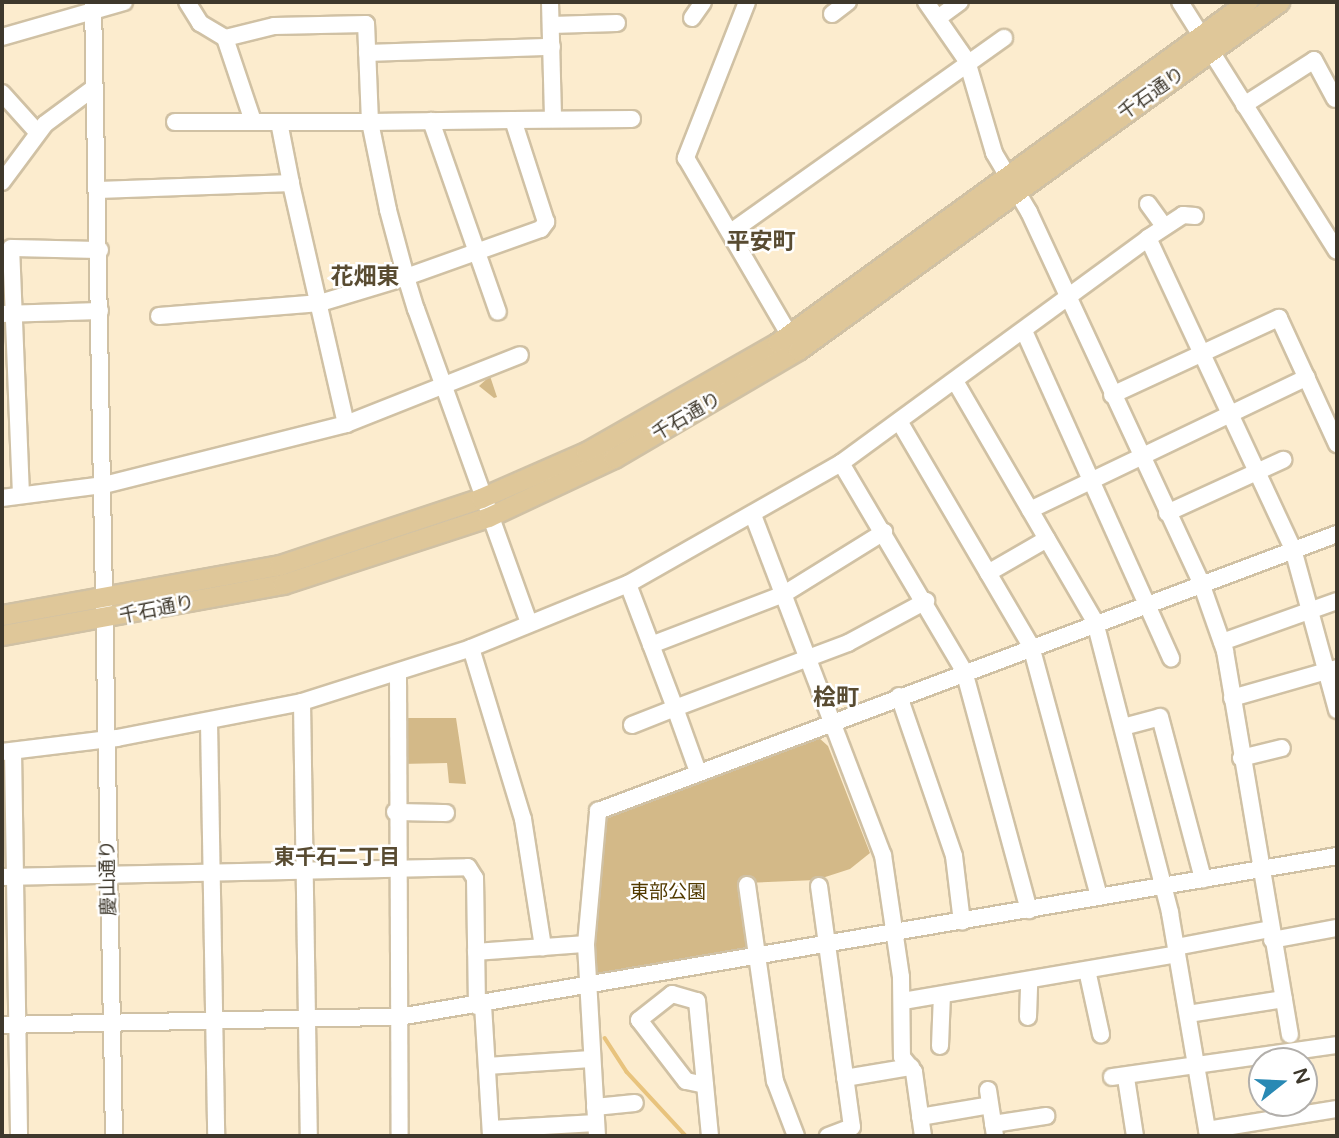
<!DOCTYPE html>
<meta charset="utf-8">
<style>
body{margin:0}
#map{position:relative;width:1339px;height:1138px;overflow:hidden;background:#fcecce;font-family:"Varela Round","Noto Sans JP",sans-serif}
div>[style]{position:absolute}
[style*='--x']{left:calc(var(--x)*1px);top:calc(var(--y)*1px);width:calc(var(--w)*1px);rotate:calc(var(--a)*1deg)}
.green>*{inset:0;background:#d3b988}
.stream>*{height:3.5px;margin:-1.75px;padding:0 1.75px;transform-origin:1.75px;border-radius:1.75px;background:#e8c37d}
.roads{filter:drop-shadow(2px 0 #d0c1a4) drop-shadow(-2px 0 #d0c1a4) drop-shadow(0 2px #d0c1a4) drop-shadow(0 -2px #d0c1a4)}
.minor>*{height:16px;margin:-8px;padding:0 8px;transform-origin:8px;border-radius:8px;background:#fff}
.major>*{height:19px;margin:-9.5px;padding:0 9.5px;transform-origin:9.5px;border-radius:9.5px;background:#dfc799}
span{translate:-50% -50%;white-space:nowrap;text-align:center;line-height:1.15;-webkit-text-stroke:5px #fff;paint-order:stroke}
.street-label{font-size:19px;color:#3e382c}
.park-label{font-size:19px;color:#523a00}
.neighbourhood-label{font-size:21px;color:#584b31;font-weight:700}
.quarter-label{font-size:23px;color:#584b31;font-weight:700}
.frame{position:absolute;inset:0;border:4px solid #3e382c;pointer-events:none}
.north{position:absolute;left:1248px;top:1047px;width:70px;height:70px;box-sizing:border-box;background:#fff;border:2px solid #b2afab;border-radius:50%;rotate:72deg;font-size:19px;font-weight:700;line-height:28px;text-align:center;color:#3e382c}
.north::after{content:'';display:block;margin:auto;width:24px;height:32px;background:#2989b4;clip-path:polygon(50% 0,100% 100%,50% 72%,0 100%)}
</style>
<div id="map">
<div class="green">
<div style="clip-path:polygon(490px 376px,497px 397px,494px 398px,479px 386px)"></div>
<div style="clip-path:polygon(401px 718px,456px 718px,466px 784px,449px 783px,447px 763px,401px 764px)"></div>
<div style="clip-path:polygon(818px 737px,828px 746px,870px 853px,850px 869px,816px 880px,744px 883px,754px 957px,589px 985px,597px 816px)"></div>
</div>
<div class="stream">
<div style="--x:605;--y:1038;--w:40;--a:57.1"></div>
<div style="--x:627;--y:1072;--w:87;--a:47.3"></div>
</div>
<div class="roads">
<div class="minor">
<div style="--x:93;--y:2;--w:1134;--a:88.94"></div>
<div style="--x:187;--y:2;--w:25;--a:58"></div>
<div style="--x:200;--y:23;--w:29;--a:31"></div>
<div style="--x:225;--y:38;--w:88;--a:71.4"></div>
<div style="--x:550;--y:2;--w:116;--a:88.5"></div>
<div style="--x:747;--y:2;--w:168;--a:111.4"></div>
<div style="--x:686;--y:158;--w:204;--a:59.7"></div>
<div style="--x:926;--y:2;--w:72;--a:55.2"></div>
<div style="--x:967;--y:61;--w:96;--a:73.6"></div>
<div style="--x:994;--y:153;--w:69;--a:59.3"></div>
<div style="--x:1029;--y:212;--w:409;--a:65.1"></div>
<div style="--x:1201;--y:583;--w:72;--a:70.6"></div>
<div style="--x:1225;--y:651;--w:389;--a:80.4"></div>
<div style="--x:1180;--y:2;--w:294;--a:57.8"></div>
<div style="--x:832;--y:14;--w:20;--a:-37"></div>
<div style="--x:692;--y:18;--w:19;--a:-55"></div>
<div style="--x:938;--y:18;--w:27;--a:-36"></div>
<div style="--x:551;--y:25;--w:66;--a:-1.7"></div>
<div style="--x:2;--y:37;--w:127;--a:-16"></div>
<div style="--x:367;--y:53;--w:185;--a:-1.9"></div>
<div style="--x:2;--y:93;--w:52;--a:48.1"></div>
<div style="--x:1244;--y:105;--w:83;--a:-32.7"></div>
<div style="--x:1314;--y:60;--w:44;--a:61.7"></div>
<div style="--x:513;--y:120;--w:119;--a:-0.5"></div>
<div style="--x:431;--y:121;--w:202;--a:70.7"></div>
<div style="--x:175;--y:122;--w:195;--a:0"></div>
<div style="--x:370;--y:122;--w:98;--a:-92.3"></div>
<div style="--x:366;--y:24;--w:92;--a:178.8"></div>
<div style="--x:274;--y:26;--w:50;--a:166.2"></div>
<div style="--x:279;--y:122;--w:62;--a:78.9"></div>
<div style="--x:2;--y:182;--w:72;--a:-53.4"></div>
<div style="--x:45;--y:124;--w:62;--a:-36.5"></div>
<div style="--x:1148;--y:204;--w:27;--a:54"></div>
<div style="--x:731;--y:232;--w:335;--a:-35.4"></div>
<div style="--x:1148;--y:238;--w:42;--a:-33.3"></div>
<div style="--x:1183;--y:215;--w:12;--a:5"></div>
<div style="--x:2;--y:314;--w:98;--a:-1.8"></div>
<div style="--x:159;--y:316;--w:162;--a:-4.6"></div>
<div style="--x:320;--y:303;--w:90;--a:-16.8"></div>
<div style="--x:406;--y:277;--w:143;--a:-19.6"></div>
<div style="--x:541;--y:229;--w:9;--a:-54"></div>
<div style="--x:546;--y:222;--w:107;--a:-107.9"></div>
<div style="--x:513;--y:120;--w:143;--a:179.2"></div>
<div style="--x:370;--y:122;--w:90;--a:78.4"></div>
<div style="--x:388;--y:210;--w:69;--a:75"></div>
<div style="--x:406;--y:277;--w:34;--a:73"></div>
<div style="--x:416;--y:309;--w:334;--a:70.2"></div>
<div style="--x:1024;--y:331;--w:359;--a:65.8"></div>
<div style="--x:955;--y:381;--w:279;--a:59.8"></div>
<div style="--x:1095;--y:622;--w:301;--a:75.5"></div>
<div style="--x:1170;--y:913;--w:226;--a:80.3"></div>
<div style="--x:1112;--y:395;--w:184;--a:-24.8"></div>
<div style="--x:1279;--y:318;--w:139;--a:65.3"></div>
<div style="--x:899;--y:421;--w:261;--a:59.6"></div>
<div style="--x:1031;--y:646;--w:260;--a:74.8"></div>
<div style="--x:346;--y:424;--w:187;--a:-21.6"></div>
<div style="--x:841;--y:463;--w:242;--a:59.4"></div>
<div style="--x:964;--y:671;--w:248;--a:74.8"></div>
<div style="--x:21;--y:495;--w:247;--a:-92.3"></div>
<div style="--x:11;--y:248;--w:89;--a:1.3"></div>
<div style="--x:2;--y:498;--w:103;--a:-7.3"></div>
<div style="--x:104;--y:485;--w:250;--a:-14.1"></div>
<div style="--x:346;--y:424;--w:247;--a:-102.9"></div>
<div style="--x:291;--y:183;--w:192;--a:177.9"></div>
<div style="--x:1030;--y:510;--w:307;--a:-25.6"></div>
<div style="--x:1167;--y:513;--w:128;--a:-24.6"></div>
<div style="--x:753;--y:515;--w:364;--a:69.1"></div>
<div style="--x:883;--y:855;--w:123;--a:81.6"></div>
<div style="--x:901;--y:977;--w:80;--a:89.3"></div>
<div style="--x:902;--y:1057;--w:19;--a:51"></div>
<div style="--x:914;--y:1072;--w:65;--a:82"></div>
<div style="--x:988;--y:573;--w:68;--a:-30"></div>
<div style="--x:628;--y:584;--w:133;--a:69.2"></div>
<div style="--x:675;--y:708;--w:185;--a:-20.6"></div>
<div style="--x:848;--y:643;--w:89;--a:-28.3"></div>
<div style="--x:1222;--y:642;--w:122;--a:-19.6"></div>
<div style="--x:651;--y:645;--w:142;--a:-21"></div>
<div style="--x:784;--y:594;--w:118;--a:-31.8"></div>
<div style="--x:471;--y:648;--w:179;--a:73.1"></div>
<div style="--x:523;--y:819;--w:130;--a:81.1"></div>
<div style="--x:398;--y:674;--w:462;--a:89.8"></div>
<div style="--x:899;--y:696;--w:169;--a:71"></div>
<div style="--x:954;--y:856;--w:66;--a:83.1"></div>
<div style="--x:1232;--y:698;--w:109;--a:-15.9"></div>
<div style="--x:302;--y:702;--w:434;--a:89.1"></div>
<div style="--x:209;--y:722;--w:414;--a:89"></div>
<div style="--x:632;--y:725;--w:46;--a:-21.6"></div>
<div style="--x:675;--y:708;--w:68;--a:70.2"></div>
<div style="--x:1123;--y:727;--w:38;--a:-15"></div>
<div style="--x:1160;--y:717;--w:168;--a:75.1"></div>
<div style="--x:13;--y:751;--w:385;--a:89.1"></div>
<div style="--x:2;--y:752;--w:116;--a:-6.9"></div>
<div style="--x:117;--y:738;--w:188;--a:-11"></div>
<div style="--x:302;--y:702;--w:177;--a:-17.7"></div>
<div style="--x:471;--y:648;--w:170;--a:-22.2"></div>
<div style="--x:628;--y:584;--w:245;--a:-29.6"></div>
<div style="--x:841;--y:463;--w:381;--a:-36.2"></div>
<div style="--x:1148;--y:238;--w:343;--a:65"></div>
<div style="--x:1293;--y:549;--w:167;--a:74.7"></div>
<div style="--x:1241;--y:758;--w:42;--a:-13.7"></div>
<div style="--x:395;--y:812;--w:51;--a:1.1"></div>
<div style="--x:2;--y:877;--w:466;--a:-1.2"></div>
<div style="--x:468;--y:867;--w:13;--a:58"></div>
<div style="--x:475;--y:878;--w:128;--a:89.1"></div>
<div style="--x:747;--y:885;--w:198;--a:81.9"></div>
<div style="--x:775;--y:1081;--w:59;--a:69.1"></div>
<div style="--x:819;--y:886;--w:243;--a:82.2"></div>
<div style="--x:852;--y:1127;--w:26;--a:159"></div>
<div style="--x:1272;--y:940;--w:66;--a:-10.5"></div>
<div style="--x:1176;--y:947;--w:96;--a:-10.8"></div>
<div style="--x:476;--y:952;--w:110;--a:-4.2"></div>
<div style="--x:1087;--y:970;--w:66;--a:77.7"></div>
<div style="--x:903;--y:1001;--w:278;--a:-9.7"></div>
<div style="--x:483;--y:1005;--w:131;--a:86.5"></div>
<div style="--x:1188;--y:1014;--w:97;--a:-8.9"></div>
<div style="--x:1028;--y:1017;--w:37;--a:-88"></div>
<div style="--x:2;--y:1025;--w:397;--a:-1.2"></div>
<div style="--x:399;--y:1017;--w:952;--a:-9.74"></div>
<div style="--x:940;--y:1046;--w:51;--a:-87.8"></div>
<div style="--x:487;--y:1066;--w:104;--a:-3.9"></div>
<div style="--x:1112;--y:1077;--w:227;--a:-8.1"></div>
<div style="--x:845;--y:1078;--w:67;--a:-9.5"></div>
<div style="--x:1126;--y:1078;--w:59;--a:81.2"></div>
<div style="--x:705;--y:1085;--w:19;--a:-168"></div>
<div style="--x:686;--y:1081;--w:77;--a:-127.6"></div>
<div style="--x:639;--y:1020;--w:42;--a:-38.2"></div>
<div style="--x:672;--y:994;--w:26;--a:16"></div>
<div style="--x:697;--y:1001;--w:136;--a:84.5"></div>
<div style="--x:988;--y:1090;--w:47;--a:81.3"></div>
<div style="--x:595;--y:1107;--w:40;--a:-5.7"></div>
<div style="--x:920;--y:1117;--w:71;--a:-9.7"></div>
<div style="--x:993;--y:1124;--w:54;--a:-8.6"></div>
<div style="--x:491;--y:1129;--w:105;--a:-3.3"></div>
<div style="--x:1207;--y:1130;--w:132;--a:-9.2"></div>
<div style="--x:597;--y:1136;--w:192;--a:-93.3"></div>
<div style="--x:586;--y:944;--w:134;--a:-84.8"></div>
<div style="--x:598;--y:811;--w:789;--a:-20.55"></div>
</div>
<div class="major">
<div style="--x:2;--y:615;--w:282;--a:-10.2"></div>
<div style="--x:280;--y:565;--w:212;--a:-18.4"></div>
<div style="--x:481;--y:498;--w:115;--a:-23.7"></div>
<div style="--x:586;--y:452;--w:220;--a:-29.7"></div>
<div style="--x:777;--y:343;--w:581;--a:-35.96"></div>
<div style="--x:2;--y:635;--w:286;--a:-10.3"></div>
<div style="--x:283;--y:584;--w:216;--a:-18.1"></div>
<div style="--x:488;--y:517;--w:139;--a:-25.1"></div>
<div style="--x:614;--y:458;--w:213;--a:-30.4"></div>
<div style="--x:798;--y:350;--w:594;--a:-35.89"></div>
</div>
</div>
<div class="street-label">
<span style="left:1152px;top:94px;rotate:-35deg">千石通り</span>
<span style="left:687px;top:417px;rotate:-30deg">千石通り</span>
<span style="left:157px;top:610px;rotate:-11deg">千石通り</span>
<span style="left:109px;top:878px;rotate:-91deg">慶山通り</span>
</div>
<div class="park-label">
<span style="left:668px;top:893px">東部公園</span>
</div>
<div class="neighbourhood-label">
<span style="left:337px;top:858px">東千石二丁目</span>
</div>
<div class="quarter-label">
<span style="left:761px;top:242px">平安町</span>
<span style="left:365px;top:277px">花畑東</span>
<span style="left:836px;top:698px">桧町</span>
</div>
<div class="frame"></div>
<div class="north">N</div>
</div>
